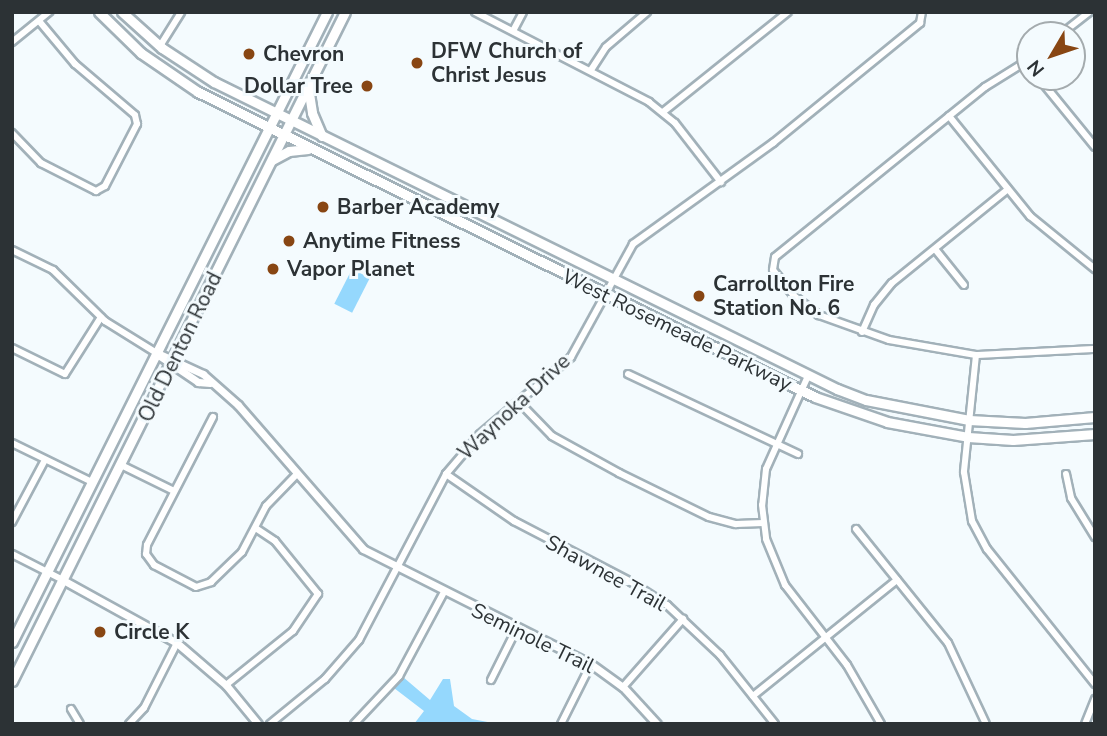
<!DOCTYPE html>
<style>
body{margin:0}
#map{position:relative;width:1107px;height:736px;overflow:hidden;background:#f4fbfe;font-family:"Nunito Sans",sans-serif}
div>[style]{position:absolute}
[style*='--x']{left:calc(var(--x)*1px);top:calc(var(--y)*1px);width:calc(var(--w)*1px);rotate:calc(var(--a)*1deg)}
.green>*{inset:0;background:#95d8fd;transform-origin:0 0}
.roads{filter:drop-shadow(2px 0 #a2b1b9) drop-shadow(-2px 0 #a2b1b9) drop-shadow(0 2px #a2b1b9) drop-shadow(0 -2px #a2b1b9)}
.minor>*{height:6px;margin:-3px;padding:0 3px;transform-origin:3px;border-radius:3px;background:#fff}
.tertiary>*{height:7px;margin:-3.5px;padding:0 3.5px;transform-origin:3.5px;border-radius:3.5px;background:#fff}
.secondary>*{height:9px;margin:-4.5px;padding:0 4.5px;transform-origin:4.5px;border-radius:4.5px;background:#fff}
.dots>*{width:19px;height:19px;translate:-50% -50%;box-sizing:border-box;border:4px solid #f4fbfe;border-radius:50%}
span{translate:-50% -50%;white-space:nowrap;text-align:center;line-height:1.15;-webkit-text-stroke:6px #f4fbfe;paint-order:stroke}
.poi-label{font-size:21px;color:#2c3235;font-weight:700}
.left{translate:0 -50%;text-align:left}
.right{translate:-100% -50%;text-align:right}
.street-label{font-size:21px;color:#2c3235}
.frame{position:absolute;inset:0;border:14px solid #2c3235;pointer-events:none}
.north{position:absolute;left:1016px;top:21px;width:70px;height:70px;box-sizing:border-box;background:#f4fbfe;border:2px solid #a4abae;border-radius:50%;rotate:231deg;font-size:19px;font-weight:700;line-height:28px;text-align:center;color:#2c3235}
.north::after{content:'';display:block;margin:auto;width:24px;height:32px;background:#884613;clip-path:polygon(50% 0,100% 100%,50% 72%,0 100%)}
</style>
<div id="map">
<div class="green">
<div style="left:352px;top:269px;width:20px;height:39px;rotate:27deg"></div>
<div style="clip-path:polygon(403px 677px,430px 700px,443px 679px,450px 679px,454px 706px,472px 719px,498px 724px,414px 724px,424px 711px,394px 688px)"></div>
</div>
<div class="roads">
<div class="minor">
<div style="--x:475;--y:12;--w:196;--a:27.3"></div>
<div style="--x:649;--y:102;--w:33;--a:39"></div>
<div style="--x:675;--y:123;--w:75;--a:52.1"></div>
<div style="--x:513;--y:31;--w:21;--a:-62"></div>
<div style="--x:1060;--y:35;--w:37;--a:-38"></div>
<div style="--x:12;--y:42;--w:48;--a:-39"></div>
<div style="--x:160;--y:46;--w:40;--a:-58"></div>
<div style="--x:1030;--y:59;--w:53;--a:148.1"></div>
<div style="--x:985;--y:87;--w:270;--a:141"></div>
<div style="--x:775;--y:257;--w:13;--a:99"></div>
<div style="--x:773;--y:270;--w:32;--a:51"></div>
<div style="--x:793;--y:295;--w:33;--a:38"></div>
<div style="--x:819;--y:315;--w:74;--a:19.7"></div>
<div style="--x:889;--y:340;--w:88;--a:9.8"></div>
<div style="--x:976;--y:355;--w:119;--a:-2.9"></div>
<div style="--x:591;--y:70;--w:27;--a:-57"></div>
<div style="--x:606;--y:47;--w:54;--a:-40.5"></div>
<div style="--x:1038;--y:77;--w:90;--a:50.8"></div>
<div style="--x:663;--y:112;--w:160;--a:-38.7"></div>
<div style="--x:949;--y:116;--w:129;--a:51"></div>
<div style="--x:1030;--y:216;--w:84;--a:39.2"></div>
<div style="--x:12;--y:133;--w:42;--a:46"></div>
<div style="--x:41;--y:163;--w:62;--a:27"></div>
<div style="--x:96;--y:191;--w:10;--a:-29"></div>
<div style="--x:105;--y:186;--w:70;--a:-62.7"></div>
<div style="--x:137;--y:124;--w:9;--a:-103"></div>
<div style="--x:135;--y:115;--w:79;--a:-139.6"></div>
<div style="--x:75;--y:64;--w:56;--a:-129.9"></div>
<div style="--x:935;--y:249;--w:46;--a:51.1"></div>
<div style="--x:12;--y:250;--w:46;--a:26"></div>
<div style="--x:53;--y:270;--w:73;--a:44.4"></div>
<div style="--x:105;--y:321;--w:59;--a:31.8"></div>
<div style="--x:862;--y:332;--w:30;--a:-66"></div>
<div style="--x:874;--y:305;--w:28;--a:-51"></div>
<div style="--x:892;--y:283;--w:149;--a:-39"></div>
<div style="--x:12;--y:348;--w:59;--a:26.1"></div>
<div style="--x:65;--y:374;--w:67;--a:-57.7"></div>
<div style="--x:976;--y:355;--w:118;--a:95.9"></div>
<div style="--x:964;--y:472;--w:50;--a:80.7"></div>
<div style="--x:972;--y:521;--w:32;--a:62"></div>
<div style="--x:987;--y:549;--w:173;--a:51.3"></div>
<div style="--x:628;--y:374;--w:188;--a:25.2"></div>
<div style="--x:808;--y:376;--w:102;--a:114.3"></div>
<div style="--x:766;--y:469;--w:36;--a:96"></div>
<div style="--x:762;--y:505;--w:34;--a:83"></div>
<div style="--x:766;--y:539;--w:50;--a:67.6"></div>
<div style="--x:785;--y:585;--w:101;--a:52.2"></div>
<div style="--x:847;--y:665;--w:68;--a:60"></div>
<div style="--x:519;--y:402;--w:47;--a:45.9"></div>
<div style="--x:552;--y:436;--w:77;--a:28.9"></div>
<div style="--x:619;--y:473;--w:100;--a:26.1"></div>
<div style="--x:709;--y:517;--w:28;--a:15"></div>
<div style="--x:736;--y:524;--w:27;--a:-2"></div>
<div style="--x:213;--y:417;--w:144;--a:117.3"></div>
<div style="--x:147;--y:545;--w:9;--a:96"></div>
<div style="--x:146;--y:554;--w:14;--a:54"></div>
<div style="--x:154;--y:565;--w:47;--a:27.6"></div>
<div style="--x:196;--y:587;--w:16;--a:-18"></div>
<div style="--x:211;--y:582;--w:43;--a:-44.1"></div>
<div style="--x:242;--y:552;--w:52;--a:-62.4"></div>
<div style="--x:266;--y:506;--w:45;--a:-45.9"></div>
<div style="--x:12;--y:443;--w:87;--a:26"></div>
<div style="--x:121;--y:465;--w:59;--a:26.1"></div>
<div style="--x:446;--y:474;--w:83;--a:34.7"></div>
<div style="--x:514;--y:521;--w:132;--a:27.5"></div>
<div style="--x:631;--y:582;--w:43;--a:32.6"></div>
<div style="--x:667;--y:605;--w:73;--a:43.3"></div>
<div style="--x:720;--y:655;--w:88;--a:51.4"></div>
<div style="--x:1066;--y:474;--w:25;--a:78"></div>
<div style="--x:1071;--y:498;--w:46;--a:58.4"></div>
<div style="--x:12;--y:522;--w:70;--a:-62"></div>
<div style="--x:856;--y:529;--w:146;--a:51.1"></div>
<div style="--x:948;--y:643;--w:89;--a:64.9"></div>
<div style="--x:12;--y:554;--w:57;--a:27"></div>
<div style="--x:491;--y:680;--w:58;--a:-63.4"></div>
<div style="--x:226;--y:685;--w:86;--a:-38.9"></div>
<div style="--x:293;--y:631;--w:45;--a:-56"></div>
<div style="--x:318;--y:594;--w:68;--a:-129.1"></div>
<div style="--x:275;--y:541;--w:23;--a:-146"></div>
<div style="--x:623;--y:687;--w:91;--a:-48.6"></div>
<div style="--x:753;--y:696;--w:185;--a:-38.9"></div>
<div style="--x:71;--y:709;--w:17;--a:59"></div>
<div style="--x:129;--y:724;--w:22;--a:-47"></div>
<div style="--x:144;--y:708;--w:73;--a:-63.1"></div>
<div style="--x:270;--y:724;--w:71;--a:-39.3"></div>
<div style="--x:325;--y:679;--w:52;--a:-48.9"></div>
<div style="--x:359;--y:640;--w:187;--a:-62.3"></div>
<div style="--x:446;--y:474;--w:52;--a:-49.6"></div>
<div style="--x:480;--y:434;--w:119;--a:-40.2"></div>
<div style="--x:571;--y:357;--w:129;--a:-61.2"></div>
<div style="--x:633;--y:244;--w:173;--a:-35.8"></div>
<div style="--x:773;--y:143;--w:190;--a:-39.2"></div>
<div style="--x:920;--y:23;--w:11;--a:-80"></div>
<div style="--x:354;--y:724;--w:66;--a:-46.8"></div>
<div style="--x:399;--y:676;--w:95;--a:-61.8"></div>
<div style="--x:561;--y:724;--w:67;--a:-63.4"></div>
<div style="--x:1085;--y:724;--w:27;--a:-68"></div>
</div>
<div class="tertiary">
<div style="--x:155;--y:352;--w:53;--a:24.6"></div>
<div style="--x:203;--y:374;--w:47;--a:41.5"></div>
<div style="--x:238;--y:405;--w:191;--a:49"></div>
<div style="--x:363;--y:549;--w:255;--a:26.8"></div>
<div style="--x:591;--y:664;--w:39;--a:36"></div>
<div style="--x:623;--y:687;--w:50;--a:47.4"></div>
<div style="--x:157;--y:354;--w:50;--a:34.3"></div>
<div style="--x:198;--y:382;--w:12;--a:5"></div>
<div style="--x:63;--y:580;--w:130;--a:28.9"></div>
<div style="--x:177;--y:643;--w:65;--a:40.6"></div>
<div style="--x:226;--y:685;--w:50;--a:50.6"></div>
</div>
<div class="secondary">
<div style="--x:99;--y:12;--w:59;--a:44.3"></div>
<div style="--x:141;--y:53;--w:69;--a:34.4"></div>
<div style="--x:198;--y:92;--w:688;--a:26.3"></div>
<div style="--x:815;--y:397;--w:76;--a:19.1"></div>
<div style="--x:887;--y:422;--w:82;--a:10.5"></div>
<div style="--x:968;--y:437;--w:45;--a:3.8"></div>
<div style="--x:1013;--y:440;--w:82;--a:-4.2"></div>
<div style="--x:122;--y:12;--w:54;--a:42"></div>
<div style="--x:162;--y:48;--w:62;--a:33.2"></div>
<div style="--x:214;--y:82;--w:695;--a:26.23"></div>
<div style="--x:837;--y:389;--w:31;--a:21"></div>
<div style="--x:866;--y:400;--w:105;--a:11"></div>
<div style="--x:969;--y:420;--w:56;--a:3.1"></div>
<div style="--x:1025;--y:423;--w:70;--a:-4.9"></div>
<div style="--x:308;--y:87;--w:26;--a:81"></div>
<div style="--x:312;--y:113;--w:25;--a:67"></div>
<div style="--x:272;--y:160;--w:19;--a:-28"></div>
<div style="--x:289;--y:151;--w:19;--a:-6"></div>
<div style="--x:12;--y:642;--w:704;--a:-63.43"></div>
<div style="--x:12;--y:681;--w:747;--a:-63.54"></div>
</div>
</div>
<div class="dots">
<div style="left:249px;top:54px;background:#884613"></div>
<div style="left:417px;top:63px;background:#884613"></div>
<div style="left:367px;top:86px;background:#884613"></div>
<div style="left:323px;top:207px;background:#884613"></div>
<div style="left:289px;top:241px;background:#884613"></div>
<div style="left:273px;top:269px;background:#884613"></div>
<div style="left:699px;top:296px;background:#884613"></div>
<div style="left:100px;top:632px;background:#884613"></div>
</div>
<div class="poi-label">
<span class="left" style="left:431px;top:63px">DFW Church of<br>Christ Jesus</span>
<span class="left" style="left:263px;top:54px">Chevron</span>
<span class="right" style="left:353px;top:86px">Dollar Tree</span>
<span class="left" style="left:337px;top:207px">Barber Academy</span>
<span class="left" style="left:303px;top:241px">Anytime Fitness</span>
<span class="left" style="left:287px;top:269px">Vapor Planet</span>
<span class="left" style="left:713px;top:296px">Carrollton Fire<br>Station No. 6</span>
<span class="left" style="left:114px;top:632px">Circle K</span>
</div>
<div class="street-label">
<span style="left:677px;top:330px;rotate:26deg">West Rosemeade Parkway</span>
<span style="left:180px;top:347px;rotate:-64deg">Old Denton Road</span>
<span style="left:514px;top:407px;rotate:-43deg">Waynoka Drive</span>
<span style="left:606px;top:573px;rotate:29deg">Shawnee Trail</span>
<span style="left:533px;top:638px;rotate:26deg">Seminole Trail</span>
</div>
<div class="frame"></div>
<div class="north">N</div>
</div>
